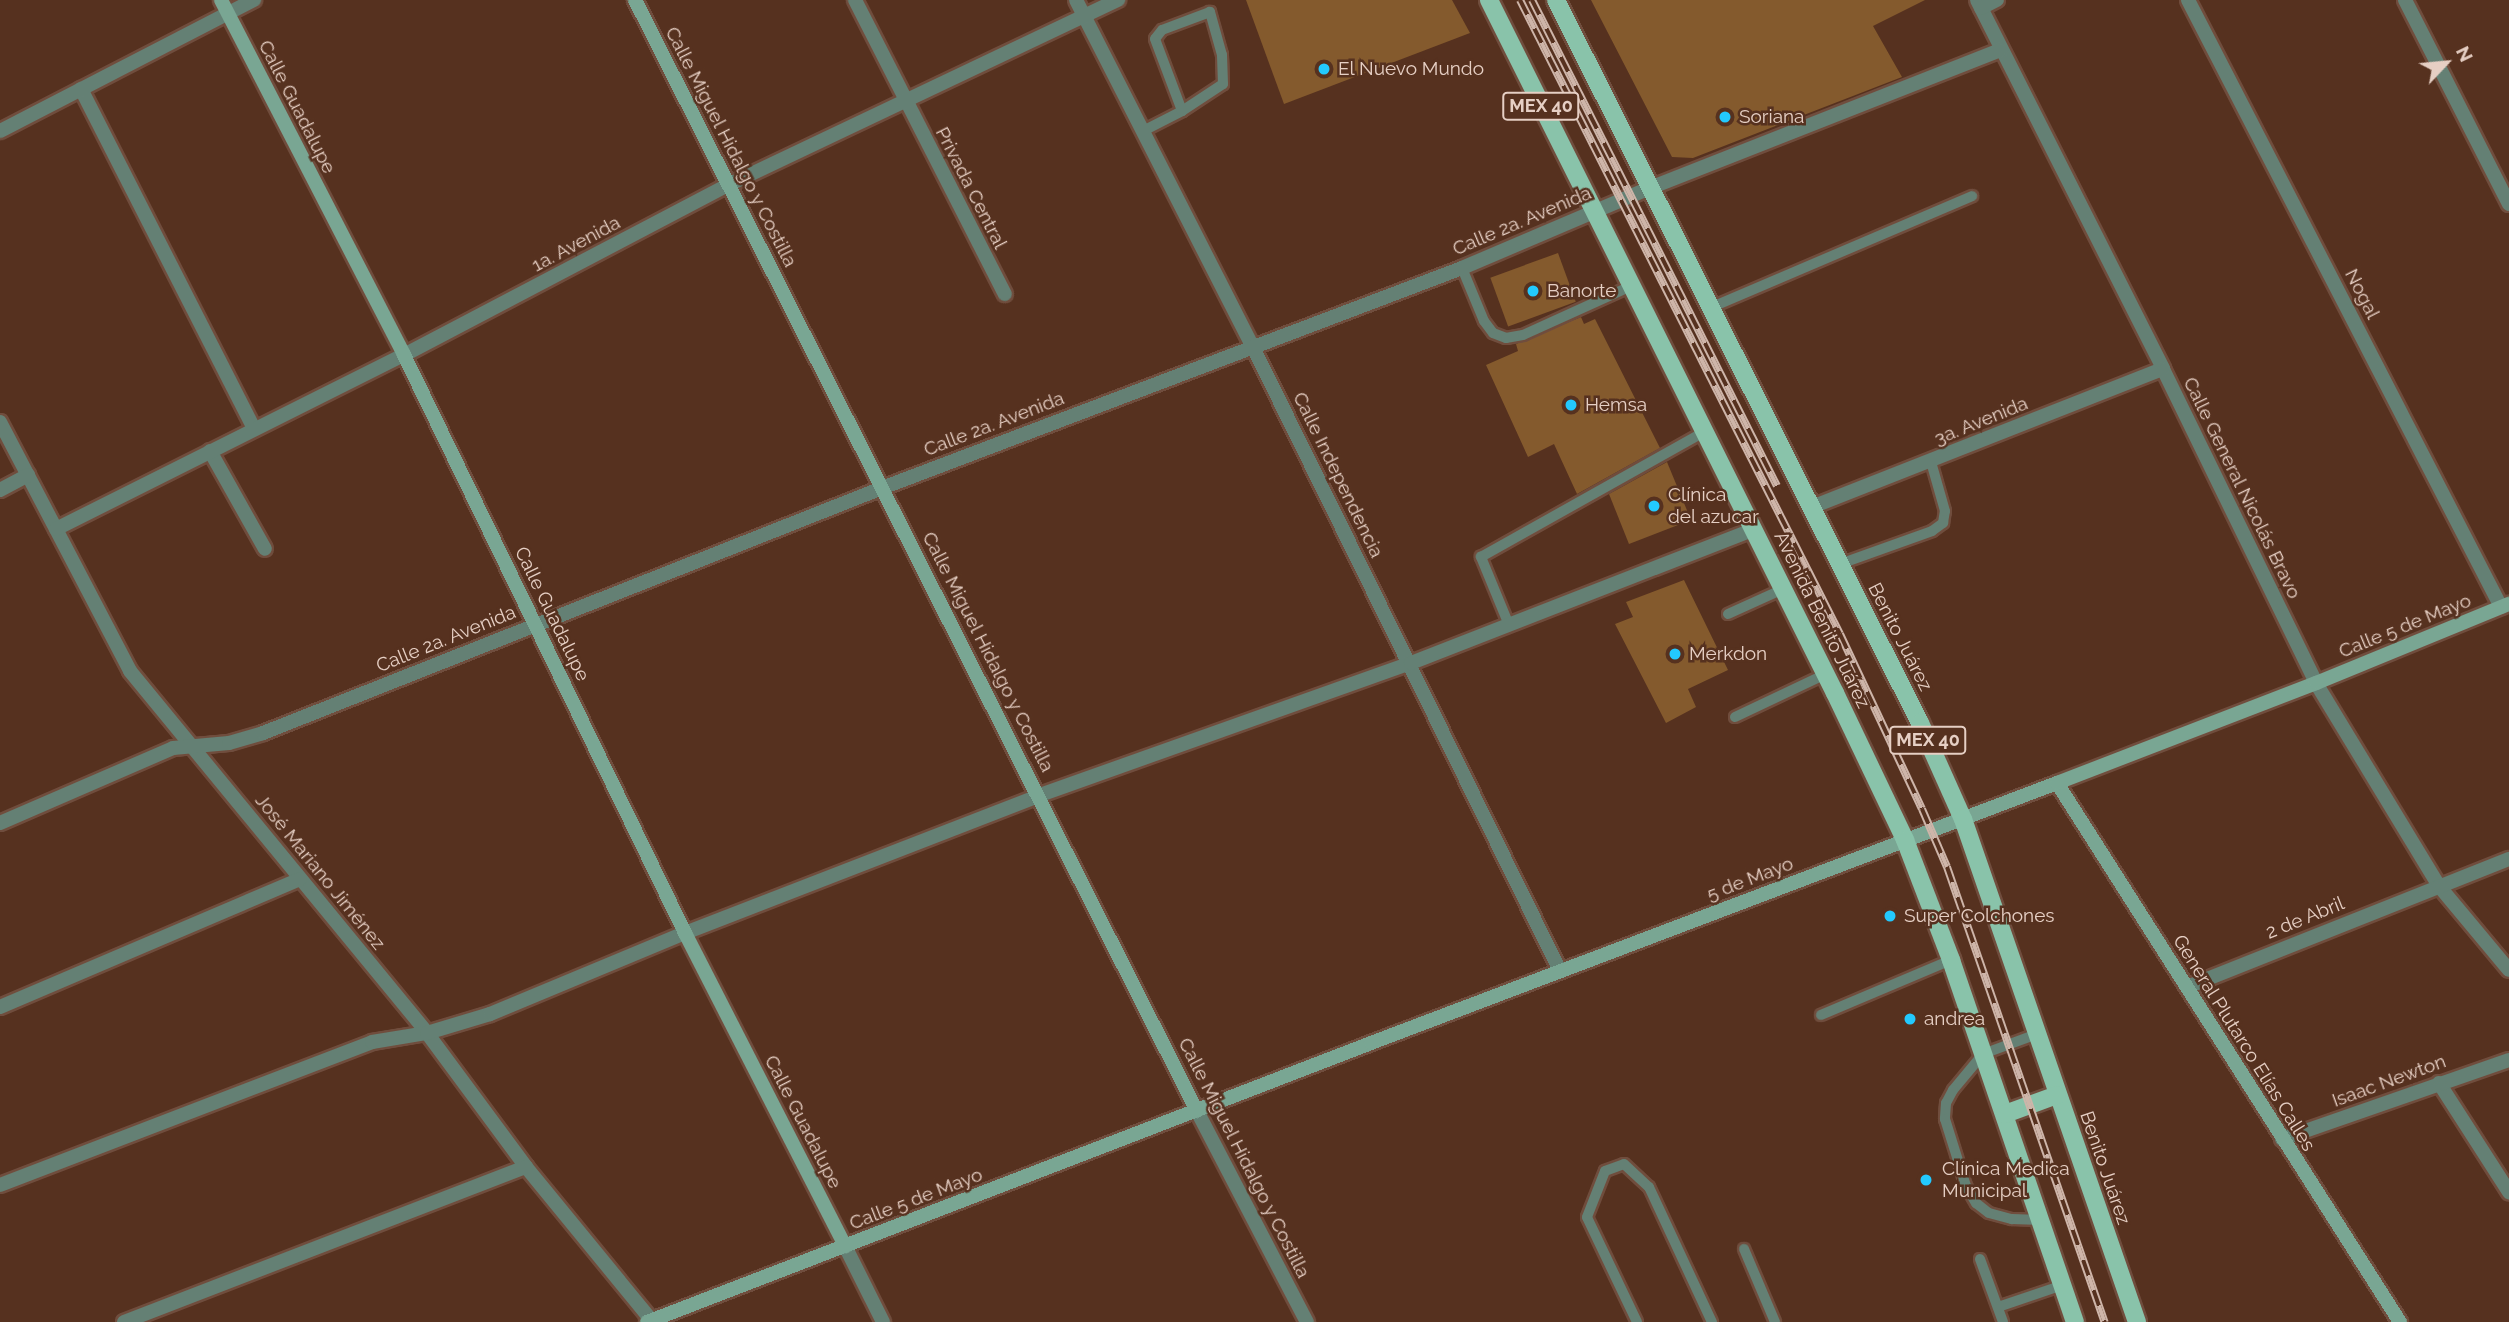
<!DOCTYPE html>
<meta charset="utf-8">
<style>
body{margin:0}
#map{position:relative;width:2509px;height:1322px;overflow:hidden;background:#56311f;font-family:Raleway,sans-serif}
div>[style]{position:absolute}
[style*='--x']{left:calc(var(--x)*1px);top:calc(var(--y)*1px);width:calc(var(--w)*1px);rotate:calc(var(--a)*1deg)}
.building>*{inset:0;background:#845a2d;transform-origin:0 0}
.roads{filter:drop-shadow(2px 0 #704d3d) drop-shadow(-2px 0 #704d3d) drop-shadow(0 2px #704d3d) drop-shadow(0 -2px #704d3d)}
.lane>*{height:10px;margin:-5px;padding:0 5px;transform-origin:5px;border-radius:5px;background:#648074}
.street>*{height:14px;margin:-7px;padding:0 7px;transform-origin:7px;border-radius:7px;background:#648074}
.secondary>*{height:14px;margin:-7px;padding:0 7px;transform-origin:7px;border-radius:7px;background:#79a693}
.primary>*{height:18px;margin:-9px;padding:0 9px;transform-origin:9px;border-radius:9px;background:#89c3aa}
.rail>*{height:8px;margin-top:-4px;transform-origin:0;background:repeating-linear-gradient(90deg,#56311f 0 16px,#ceb5a9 0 32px);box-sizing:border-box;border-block:2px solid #ceb5a9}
.dots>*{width:19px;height:19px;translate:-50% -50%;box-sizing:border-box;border:4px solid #56311f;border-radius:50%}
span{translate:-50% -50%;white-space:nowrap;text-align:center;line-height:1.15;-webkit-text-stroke:5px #56311f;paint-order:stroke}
.shield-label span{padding:2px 5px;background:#56311f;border:2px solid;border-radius:5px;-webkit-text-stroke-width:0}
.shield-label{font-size:18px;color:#e6cfc4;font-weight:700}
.poi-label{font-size:19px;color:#e6cfc4}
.left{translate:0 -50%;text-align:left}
.street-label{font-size:19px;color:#e6cfc4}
.north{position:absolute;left:2411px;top:28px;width:70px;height:70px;-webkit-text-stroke:5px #56311f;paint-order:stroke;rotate:64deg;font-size:19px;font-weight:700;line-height:28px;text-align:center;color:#e6cfc4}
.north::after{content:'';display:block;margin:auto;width:24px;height:32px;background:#e6cfc4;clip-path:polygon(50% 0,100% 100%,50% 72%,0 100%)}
</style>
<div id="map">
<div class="building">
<div style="clip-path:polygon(1246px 0,1452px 0,1470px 33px,1284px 104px)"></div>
<div style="clip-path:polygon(1591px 0,1925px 0,1873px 26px,1902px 77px,1693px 158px,1672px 157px)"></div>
<div style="left:1558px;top:253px;width:52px;height:72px;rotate:70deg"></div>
<div style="clip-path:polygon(1581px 317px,1584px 324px,1595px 319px,1660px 448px,1577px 494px,1554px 444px,1528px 457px,1486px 365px,1518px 351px,1516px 344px)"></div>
<div style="clip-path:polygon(1667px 462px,1691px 520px,1629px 544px,1609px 494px)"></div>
<div style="clip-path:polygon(1684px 580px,1728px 670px,1688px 689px,1696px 707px,1666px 723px,1615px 624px,1633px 617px,1626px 602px)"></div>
</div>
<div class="roads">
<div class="lane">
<div style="--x:1143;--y:131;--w:44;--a:-27.1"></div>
<div style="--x:1182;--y:111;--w:49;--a:-33.4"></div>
<div style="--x:1223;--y:84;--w:29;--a:-92"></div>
<div style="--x:1222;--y:55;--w:45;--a:-105.6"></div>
<div style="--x:1210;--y:12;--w:51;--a:159.4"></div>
<div style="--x:1162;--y:30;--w:11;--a:128"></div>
<div style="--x:1155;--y:39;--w:77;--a:69.4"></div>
<div style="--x:1462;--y:268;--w:57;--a:67.5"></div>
<div style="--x:1484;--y:321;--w:15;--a:53"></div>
<div style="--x:1493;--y:333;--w:14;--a:21"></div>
<div style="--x:1506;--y:338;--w:17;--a:-10"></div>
<div style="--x:1523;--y:335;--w:119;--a:-24.4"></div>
<div style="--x:1710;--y:308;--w:285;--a:-23.1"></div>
<div style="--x:1840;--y:564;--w:98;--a:-19.7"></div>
<div style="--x:1932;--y:531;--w:14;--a:-36"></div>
<div style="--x:1943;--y:523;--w:12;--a:-81"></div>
<div style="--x:1945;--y:511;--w:51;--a:-105.9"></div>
<div style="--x:1728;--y:614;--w:60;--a:-24.4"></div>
<div style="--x:1509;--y:625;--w:74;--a:-112.4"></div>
<div style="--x:1481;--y:557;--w:256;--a:-29.3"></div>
<div style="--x:1735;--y:717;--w:101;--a:-25.3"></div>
<div style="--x:1821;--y:1015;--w:141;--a:-22.9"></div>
<div style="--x:2037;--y:1034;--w:58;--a:159.7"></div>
<div style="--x:1983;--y:1054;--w:47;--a:129.8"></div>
<div style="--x:1953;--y:1090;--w:15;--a:118"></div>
<div style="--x:1946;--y:1103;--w:16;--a:94"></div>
<div style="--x:1945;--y:1119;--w:70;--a:72.6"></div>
<div style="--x:1966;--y:1186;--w:20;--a:60"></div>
<div style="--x:1976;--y:1203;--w:16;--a:38"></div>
<div style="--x:1989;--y:1213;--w:24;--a:15"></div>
<div style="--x:2012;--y:1219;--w:29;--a:2"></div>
<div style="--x:1744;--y:1249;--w:79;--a:67"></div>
<div style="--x:1980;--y:1259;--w:67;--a:69.9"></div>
<div style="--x:1998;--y:1307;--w:69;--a:-18.7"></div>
<div style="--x:1637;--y:1322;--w:116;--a:-115.5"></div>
<div style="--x:1587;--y:1217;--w:49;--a:-68.6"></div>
<div style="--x:1605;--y:1171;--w:20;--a:-20"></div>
<div style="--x:1624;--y:1164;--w:34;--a:43"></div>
<div style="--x:1649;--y:1187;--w:149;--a:65"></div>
</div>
<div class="street">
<div style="--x:855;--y:0;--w:330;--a:63"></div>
<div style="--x:1076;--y:0;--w:390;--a:63"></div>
<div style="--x:1253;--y:347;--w:695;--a:63.8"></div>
<div style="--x:1977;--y:0;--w:413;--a:63.2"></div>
<div style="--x:2163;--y:369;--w:349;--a:64"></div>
<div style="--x:2316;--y:683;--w:237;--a:58.8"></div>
<div style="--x:2439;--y:886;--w:109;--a:50.2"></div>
<div style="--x:2188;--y:0;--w:683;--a:62.72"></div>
<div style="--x:2405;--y:0;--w:229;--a:63"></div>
<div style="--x:1981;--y:8;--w:18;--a:-27"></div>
<div style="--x:81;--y:89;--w:381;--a:63"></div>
<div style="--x:0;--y:131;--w:286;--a:-27.3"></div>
<div style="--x:0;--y:422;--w:281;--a:62.4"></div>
<div style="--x:130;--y:671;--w:468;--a:50.6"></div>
<div style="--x:427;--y:1033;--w:167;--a:53.5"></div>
<div style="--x:526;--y:1167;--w:200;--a:50.7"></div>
<div style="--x:210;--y:451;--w:112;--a:60.7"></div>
<div style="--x:0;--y:490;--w:32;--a:-28"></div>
<div style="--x:1812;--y:507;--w:377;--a:-21.5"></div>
<div style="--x:56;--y:529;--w:389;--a:-26.6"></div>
<div style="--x:404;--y:355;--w:366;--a:-27.7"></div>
<div style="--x:728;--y:185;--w:432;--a:-25.4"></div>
<div style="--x:0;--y:823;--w:189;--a:-23.4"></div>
<div style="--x:173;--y:748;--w:56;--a:-5.1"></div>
<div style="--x:229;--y:743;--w:35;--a:-16"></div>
<div style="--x:263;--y:733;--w:666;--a:-21.59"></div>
<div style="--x:882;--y:488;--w:620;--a:-20.77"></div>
<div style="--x:1462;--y:268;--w:204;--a:-23.1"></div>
<div style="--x:1650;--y:188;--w:376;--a:-21.5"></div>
<div style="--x:2187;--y:987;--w:347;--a:-21.7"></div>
<div style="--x:0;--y:1007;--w:326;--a:-23.1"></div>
<div style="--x:2439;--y:1083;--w:130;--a:57.3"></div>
<div style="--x:1197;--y:1111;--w:238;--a:62.5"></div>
<div style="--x:2282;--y:1139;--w:240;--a:-19.2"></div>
<div style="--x:0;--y:1185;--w:399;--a:-21"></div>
<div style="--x:372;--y:1042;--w:56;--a:-9.3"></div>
<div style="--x:427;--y:1033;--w:66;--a:-16.8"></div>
<div style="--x:490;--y:1014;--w:211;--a:-22.6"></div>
<div style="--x:685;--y:933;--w:381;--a:-21.2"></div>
<div style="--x:1040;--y:795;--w:394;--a:-19.6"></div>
<div style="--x:1411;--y:663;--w:367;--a:-21.3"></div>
<div style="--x:845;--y:1246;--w:85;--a:63.4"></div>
<div style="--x:124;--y:1322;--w:431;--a:-21.1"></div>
</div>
<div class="secondary">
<div style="--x:221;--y:0;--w:399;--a:62.7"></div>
<div style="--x:404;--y:355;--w:643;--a:64.07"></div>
<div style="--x:685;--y:933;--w:352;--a:62.9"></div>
<div style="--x:635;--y:0;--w:1245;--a:63.17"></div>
<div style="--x:2057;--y:783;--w:639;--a:57.53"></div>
<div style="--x:647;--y:1322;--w:776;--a:-21.07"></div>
<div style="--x:1371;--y:1043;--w:734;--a:-20.76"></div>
<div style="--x:2057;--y:783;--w:278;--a:-21.1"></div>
<div style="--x:2316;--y:683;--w:209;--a:-22.3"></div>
</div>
<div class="primary">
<div style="--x:1489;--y:0;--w:775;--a:63.47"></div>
<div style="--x:1835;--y:693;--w:163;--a:64.5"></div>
<div style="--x:1905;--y:840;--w:129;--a:69"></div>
<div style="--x:1951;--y:960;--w:383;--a:71.1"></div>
<div style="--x:1556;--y:0;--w:809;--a:63.28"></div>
<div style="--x:1920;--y:723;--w:105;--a:65.9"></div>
<div style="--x:1963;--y:819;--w:532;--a:70.92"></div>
<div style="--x:2005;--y:1114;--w:55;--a:-20.1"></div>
</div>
</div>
<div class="rail">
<div style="--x:1520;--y:0;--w:710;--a:63.22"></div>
<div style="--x:1840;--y:634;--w:193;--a:64.9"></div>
<div style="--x:1922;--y:809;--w:63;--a:66.7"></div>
<div style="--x:1947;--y:867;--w:482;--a:70.9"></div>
<div style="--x:1532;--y:0;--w:544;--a:63.25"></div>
</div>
<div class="dots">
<div style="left:1324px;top:69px;background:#23c9fe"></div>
<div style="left:1725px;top:117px;background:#23c9fe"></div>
<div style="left:1533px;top:291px;background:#23c9fe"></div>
<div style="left:1571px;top:405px;background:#23c9fe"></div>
<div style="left:1654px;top:506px;background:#23c9fe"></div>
<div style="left:1675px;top:654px;background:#23c9fe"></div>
<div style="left:1890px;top:916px;background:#23c9fe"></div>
<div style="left:1910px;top:1019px;background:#23c9fe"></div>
<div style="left:1926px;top:1180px;background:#23c9fe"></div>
</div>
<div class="shield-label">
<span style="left:1541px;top:106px">MEX 40</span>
<span style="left:1928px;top:740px">MEX 40</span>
</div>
<div class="poi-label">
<span class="left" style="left:1338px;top:69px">El Nuevo Mundo</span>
<span class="left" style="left:1739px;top:117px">Soriana</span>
<span class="left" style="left:1547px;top:291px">Banorte</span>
<span class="left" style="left:1585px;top:405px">Hemsa</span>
<span class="left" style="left:1668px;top:506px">Clínica<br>del azucar</span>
<span class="left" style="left:1689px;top:654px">Merkdon</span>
<span class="left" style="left:1904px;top:916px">Super Colchones</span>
<span class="left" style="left:1924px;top:1019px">andrea</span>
<span class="left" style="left:1942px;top:1180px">Clínica Medica<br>Municipal</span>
</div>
<div class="street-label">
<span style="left:297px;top:107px;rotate:63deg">Calle Guadalupe</span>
<span style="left:731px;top:147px;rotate:63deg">Calle Miguel Hidalgo y Costilla</span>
<span style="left:971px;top:188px;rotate:63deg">Privada Central</span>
<span style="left:1522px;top:221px;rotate:-23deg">Calle 2a. Avenida</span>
<span style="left:576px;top:244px;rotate:-28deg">1a. Avenida</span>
<span style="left:2362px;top:294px;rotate:63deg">Nogal</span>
<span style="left:1981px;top:421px;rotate:-22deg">3a. Avenida</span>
<span style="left:994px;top:424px;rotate:-21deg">Calle 2a. Avenida</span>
<span style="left:1338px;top:475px;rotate:64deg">Calle Independencia</span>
<span style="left:2242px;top:488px;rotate:64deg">Calle General Nicolás Bravo</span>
<span style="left:552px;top:614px;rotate:64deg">Calle Guadalupe</span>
<span style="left:1822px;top:620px;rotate:64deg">Avenida Benito Juárez</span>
<span style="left:2405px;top:626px;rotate:-22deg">Calle 5 de Mayo</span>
<span style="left:1900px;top:637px;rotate:63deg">Benito Juárez</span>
<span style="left:446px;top:639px;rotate:-22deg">Calle 2a. Avenida</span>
<span style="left:988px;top:652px;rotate:63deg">Calle Miguel Hidalgo y Costilla</span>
<span style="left:320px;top:872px;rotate:51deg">José Mariano Jiménez</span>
<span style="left:1750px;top:879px;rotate:-21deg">5 de Mayo</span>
<span style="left:2305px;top:918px;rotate:-22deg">2 de Abril</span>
<span style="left:2244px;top:1043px;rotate:58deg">General Plutarco Elías Calles</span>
<span style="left:2389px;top:1081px;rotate:-20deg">Isaac Newton</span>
<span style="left:803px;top:1122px;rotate:63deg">Calle Guadalupe</span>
<span style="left:1244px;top:1158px;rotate:63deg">Calle Miguel Hidalgo y Costilla</span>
<span style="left:2105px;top:1168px;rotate:71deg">Benito Juárez</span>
<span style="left:916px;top:1199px;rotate:-21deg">Calle 5 de Mayo</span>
</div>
<div class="north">N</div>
</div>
